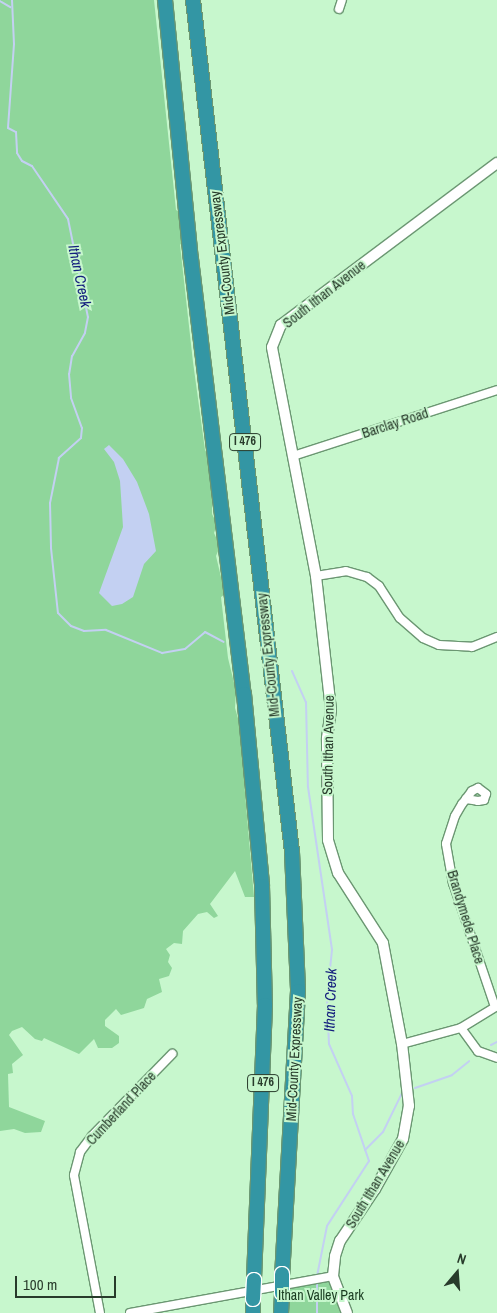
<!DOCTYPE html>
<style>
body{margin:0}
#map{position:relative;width:497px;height:1313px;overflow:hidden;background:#c7f7cd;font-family:"Archivo Narrow",sans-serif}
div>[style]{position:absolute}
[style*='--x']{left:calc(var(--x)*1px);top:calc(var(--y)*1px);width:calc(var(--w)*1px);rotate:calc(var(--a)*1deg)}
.green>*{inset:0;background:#8fd69b}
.water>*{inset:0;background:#c3d0f2}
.stream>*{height:2px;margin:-1px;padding:0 1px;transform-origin:1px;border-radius:1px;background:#c3d0f2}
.roads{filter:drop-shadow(1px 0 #6b9772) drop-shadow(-1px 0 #6b9772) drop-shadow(0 1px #6b9772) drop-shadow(0 -1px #6b9772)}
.street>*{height:8px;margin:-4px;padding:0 4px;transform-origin:4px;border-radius:4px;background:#fff}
.secondary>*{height:10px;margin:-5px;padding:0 5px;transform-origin:5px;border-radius:5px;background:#fff}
.highway>*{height:14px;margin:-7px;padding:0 7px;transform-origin:7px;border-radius:7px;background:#3396a4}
.bridges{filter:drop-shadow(1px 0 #fff) drop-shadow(-1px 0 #fff) drop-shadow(0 1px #fff) drop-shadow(0 -1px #fff)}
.highway-bridge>*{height:14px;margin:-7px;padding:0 7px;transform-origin:7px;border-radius:7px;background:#3396a4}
span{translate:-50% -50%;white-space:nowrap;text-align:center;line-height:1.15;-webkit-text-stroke:4px #c7f7cd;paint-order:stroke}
.shield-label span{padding:1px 4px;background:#c7f7cd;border:1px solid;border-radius:4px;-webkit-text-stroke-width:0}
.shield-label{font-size:12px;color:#283b2b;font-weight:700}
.street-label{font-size:14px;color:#283b2b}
.park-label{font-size:14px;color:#193b20}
.water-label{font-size:15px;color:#15207e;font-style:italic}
.north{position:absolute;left:432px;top:1248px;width:50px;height:50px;-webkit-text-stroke:4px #c7f7cd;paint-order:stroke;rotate:18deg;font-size:14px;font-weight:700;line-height:20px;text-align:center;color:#283b2b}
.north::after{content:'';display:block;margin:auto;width:18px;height:22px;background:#283b2b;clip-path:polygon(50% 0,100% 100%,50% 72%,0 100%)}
.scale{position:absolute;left:15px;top:1276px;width:101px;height:22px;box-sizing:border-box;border:2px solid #283b2b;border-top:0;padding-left:6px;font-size:15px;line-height:18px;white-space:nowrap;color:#283b2b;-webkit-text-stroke:4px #c7f7cd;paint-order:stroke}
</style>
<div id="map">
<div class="green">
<div style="clip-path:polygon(0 0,154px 0,176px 210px,181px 213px,180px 233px,184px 239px,180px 245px,193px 362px,205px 450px,212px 462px,212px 514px,217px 524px,214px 533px,220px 546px,216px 556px,225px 594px,221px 597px,228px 658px,236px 691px,235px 708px,244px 739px,244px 781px,254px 897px,245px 897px,235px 871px,210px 904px,218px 916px,214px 918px,207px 912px,198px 914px,183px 931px,182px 944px,174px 943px,166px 949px,170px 955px,168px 962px,172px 968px,169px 976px,159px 979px,162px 992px,147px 999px,144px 1008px,121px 1015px,116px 1009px,105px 1020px,105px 1026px,119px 1036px,119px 1043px,112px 1048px,98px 1048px,94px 1039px,79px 1054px,44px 1038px,42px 1041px,35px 1039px,22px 1027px,12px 1031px,9px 1035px,23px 1055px,12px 1064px,13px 1073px,8px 1074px,9px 1107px,45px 1121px,41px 1132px,25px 1133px,14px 1129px,0 1131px)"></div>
<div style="clip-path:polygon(333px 1276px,347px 1313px,282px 1313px,282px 1281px)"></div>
</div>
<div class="water">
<div style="clip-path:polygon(109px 445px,123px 459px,137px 482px,149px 514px,156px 551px,144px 564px,133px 597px,122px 604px,112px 606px,99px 593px,123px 527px,120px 481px,114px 462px,104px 449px)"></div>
</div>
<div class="stream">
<div style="--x:12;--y:0;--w:44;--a:87.4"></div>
<div style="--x:14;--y:44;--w:84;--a:94.1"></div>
<div style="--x:8;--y:128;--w:9;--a:27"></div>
<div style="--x:16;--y:132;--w:21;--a:87"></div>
<div style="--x:17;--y:153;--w:9;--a:58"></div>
<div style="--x:22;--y:161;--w:11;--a:27"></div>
<div style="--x:32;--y:166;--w:64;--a:55.8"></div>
<div style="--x:68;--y:219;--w:100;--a:78.5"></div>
<div style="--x:88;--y:317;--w:16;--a:101"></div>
<div style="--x:85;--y:333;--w:26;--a:119"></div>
<div style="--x:72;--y:356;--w:18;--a:99"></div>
<div style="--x:69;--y:374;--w:24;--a:85"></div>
<div style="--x:71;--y:398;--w:32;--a:70"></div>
<div style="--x:82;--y:428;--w:10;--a:96"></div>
<div style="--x:81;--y:438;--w:30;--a:138"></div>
<div style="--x:59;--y:458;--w:46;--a:101.3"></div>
<div style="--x:50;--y:503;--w:45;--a:88.7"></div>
<div style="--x:51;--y:548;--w:65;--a:83.9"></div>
<div style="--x:58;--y:613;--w:18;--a:45"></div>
<div style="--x:71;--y:626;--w:14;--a:21"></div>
<div style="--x:84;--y:631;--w:22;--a:-3"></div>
<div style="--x:106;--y:630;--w:61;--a:22.3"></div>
<div style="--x:162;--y:653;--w:23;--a:-10"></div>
<div style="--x:185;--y:649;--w:26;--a:-40"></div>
<div style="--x:205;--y:632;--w:21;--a:28"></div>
<div style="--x:0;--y:1;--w:12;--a:31"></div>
<div style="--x:292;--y:671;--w:34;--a:66"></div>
<div style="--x:306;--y:702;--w:85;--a:88.7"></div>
<div style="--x:308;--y:787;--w:165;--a:81.6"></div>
<div style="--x:332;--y:950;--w:47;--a:96.1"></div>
<div style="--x:327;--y:997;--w:47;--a:87.6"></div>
<div style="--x:329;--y:1044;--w:57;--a:66.1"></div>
<div style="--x:352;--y:1096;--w:18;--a:87"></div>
<div style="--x:353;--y:1114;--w:50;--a:71.2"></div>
<div style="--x:369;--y:1161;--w:77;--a:122.9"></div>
<div style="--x:327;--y:1226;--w:51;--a:101.3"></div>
<div style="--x:491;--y:1045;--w:7;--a:-27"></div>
<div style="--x:415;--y:1088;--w:39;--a:-19"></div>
<div style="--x:452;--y:1075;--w:22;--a:-39"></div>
<div style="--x:365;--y:1150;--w:25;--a:-45"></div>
<div style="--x:383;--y:1132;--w:43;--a:-64"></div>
<div style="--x:317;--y:1280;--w:33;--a:90"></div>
</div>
<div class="roads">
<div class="street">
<div style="--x:339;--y:9;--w:9;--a:-72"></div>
<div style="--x:293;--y:456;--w:214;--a:-17.9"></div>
<div style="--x:316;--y:576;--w:30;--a:-9"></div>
<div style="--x:346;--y:571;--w:22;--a:16"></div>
<div style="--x:367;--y:577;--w:15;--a:37"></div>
<div style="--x:379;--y:586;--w:38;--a:57"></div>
<div style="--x:400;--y:618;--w:30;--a:41"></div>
<div style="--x:423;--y:638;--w:17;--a:24"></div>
<div style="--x:439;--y:645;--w:33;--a:3"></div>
<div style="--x:472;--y:647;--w:27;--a:-22"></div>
<div style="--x:466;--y:799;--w:12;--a:9"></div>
<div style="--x:478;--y:801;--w:6;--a:-9"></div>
<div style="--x:484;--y:800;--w:6;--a:-72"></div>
<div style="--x:486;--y:794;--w:10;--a:-143"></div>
<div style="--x:478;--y:788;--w:7;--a:153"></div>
<div style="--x:472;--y:791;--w:10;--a:127"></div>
<div style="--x:466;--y:799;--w:6;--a:129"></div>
<div style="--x:462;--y:804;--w:14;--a:120"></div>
<div style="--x:455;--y:816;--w:29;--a:108"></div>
<div style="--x:446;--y:844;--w:40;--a:80"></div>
<div style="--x:453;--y:883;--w:131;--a:71.3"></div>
<div style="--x:461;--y:1028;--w:29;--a:54"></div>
<div style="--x:478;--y:1051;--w:20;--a:20"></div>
<div style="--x:402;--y:1044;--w:61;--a:-15.2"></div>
<div style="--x:461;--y:1028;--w:42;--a:-31.4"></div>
<div style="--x:100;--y:1313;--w:140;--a:-100.7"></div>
<div style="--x:74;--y:1175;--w:24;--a:-75"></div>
<div style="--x:80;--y:1152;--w:20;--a:-53"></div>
<div style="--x:92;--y:1136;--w:115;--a:-45.7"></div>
<div style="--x:130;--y:1313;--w:206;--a:-10.3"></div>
</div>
<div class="secondary">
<div style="--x:347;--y:1313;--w:40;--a:-111"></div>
<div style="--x:333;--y:1276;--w:20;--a:-84"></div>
<div style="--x:335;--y:1256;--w:16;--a:-72"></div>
<div style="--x:340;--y:1241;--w:63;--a:-56.1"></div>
<div style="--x:375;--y:1189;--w:57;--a:-60.8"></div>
<div style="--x:403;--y:1139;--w:34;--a:-80"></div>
<div style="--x:409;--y:1106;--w:62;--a:-96.4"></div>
<div style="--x:402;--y:1044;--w:103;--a:-100.7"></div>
<div style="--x:383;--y:943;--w:83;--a:-122.7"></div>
<div style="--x:338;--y:873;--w:34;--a:-107"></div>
<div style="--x:328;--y:840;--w:102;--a:-90.6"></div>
<div style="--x:327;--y:738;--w:28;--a:-82"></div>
<div style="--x:331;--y:710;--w:135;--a:-96.4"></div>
<div style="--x:316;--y:576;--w:233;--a:-100.9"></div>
<div style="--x:272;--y:347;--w:24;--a:-68"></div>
<div style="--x:281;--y:325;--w:270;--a:-36.9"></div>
</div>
<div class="highway">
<div style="--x:165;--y:0;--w:260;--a:84.3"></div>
<div style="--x:191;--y:259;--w:438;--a:83.1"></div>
<div style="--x:244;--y:694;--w:193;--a:84.6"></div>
<div style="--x:262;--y:886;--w:119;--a:88.6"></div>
<div style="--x:265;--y:1005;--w:275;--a:92.3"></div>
<div style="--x:193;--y:0;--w:858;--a:83.37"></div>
<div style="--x:292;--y:852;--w:139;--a:87.5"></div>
<div style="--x:298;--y:991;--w:283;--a:93.2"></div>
<div style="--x:253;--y:1313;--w:14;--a:-90"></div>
<div style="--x:281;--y:1313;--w:20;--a:-87"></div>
</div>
</div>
<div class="bridges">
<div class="highway-bridge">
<div style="--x:282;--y:1274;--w:19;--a:90"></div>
<div style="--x:253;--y:1299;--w:19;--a:-87"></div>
</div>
</div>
<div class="shield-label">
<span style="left:245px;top:442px">I 476</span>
<span style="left:263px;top:1083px">I 476</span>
</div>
<div class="street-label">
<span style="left:222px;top:253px;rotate:-97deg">Mid-County Expressway</span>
<span style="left:324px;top:294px;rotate:-38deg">South Ithan Avenue</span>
<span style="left:395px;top:423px;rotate:-18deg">Barclay Road</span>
<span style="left:268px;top:655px;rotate:-96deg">Mid-County Expressway</span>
<span style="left:328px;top:745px;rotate:-89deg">South Ithan Avenue</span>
<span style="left:466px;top:917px;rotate:73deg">Brandymede Place</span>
<span style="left:294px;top:1059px;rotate:-87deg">Mid-County Expressway</span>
<span style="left:121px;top:1108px;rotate:-47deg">Cumberland Place</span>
<span style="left:375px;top:1184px;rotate:-59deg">South Ithan Avenue</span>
</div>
<div class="park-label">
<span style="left:321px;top:1295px">Ithan Valley Park</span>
</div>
<div class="water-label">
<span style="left:80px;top:276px;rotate:78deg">Ithan Creek</span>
<span style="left:330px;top:1000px;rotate:-88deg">Ithan Creek</span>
</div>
<div class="north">N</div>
<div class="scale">100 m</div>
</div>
